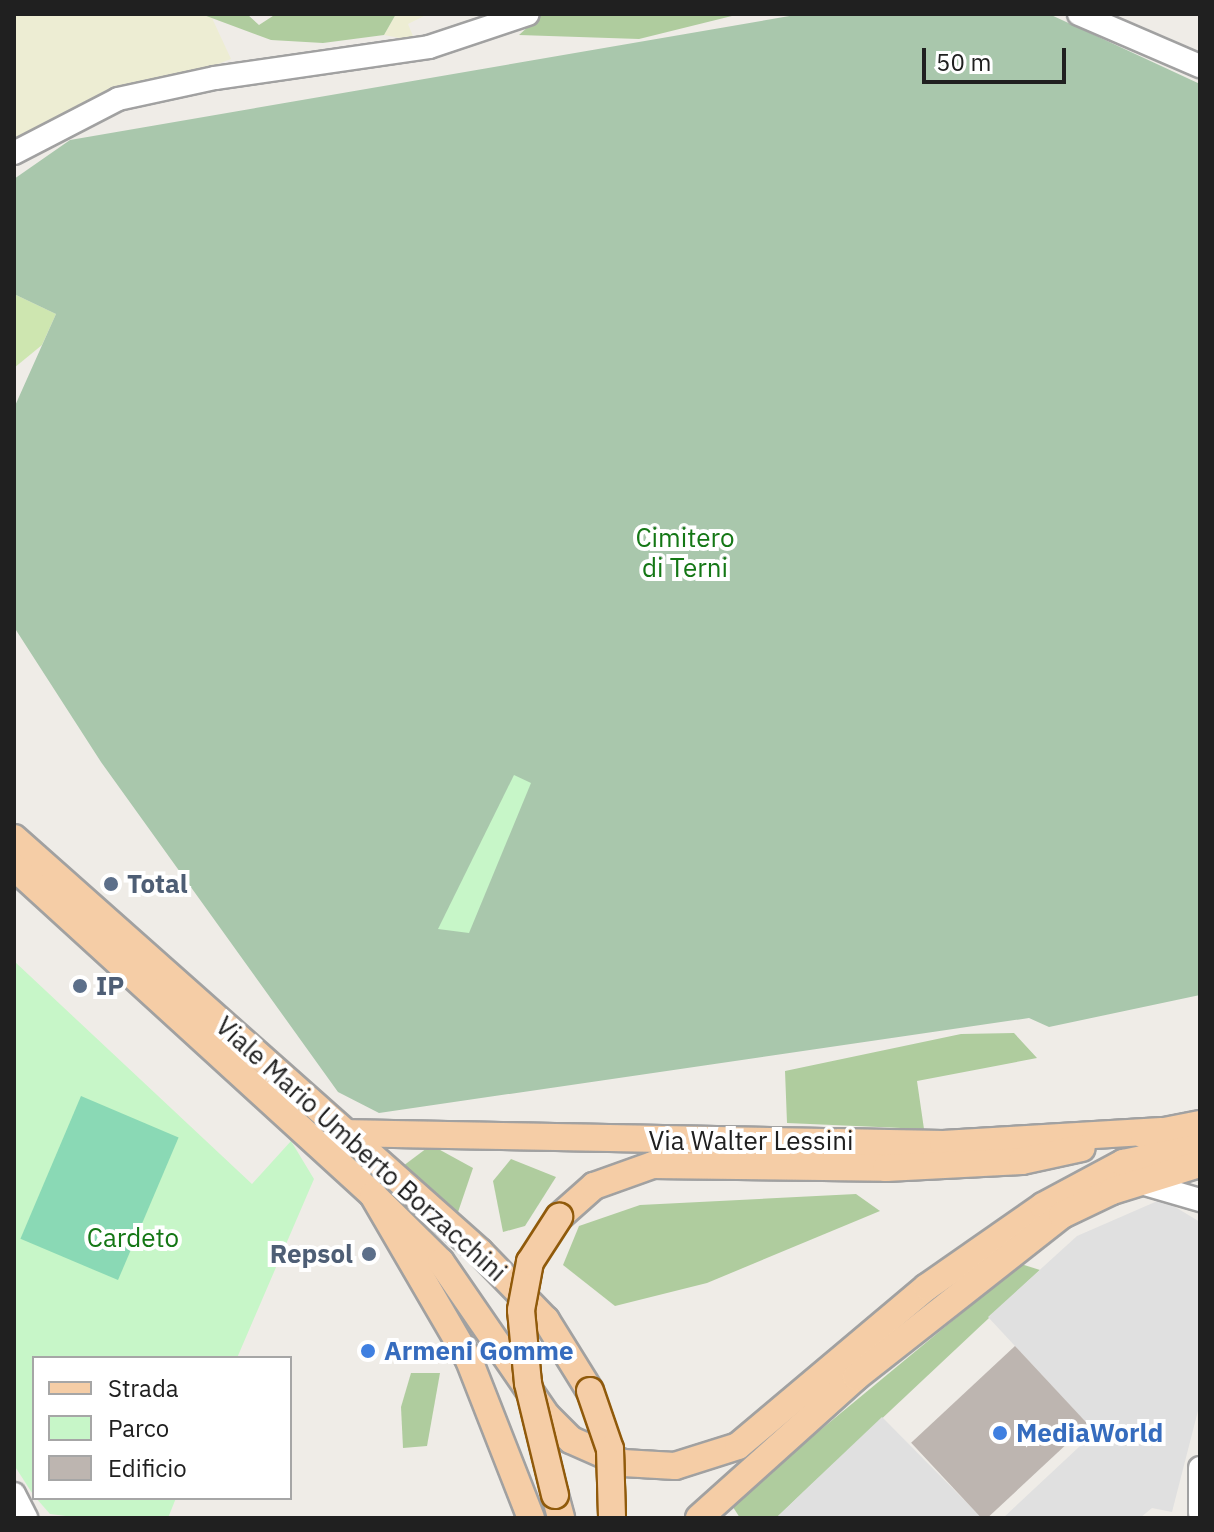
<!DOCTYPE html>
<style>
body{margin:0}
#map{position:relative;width:1214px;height:1532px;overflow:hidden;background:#efece7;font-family:"IBM Plex Sans",sans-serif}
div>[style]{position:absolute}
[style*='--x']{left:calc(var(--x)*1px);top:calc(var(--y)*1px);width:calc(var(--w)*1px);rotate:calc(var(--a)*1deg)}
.farmland>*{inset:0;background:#ededd3}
.grass>*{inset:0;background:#cee6b0}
.forest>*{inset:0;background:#afcc9e}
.cemetery>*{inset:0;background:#a9c7ac}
.park>*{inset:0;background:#c7f6c8}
.pitch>*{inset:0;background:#8ad9b5;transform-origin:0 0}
.parking>*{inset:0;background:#e0e0e0}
.building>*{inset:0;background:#bdb5b0;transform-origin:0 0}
.roads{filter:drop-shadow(2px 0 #a1a1a1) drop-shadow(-2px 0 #a1a1a1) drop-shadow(0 2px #a1a1a1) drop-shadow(0 -2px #a1a1a1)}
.minor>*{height:22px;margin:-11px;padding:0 11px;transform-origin:11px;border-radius:11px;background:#fff}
.major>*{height:26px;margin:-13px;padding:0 13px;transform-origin:13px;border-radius:13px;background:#f5cda6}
.bridges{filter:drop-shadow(2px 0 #905a0b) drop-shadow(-2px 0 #905a0b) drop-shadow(0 2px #905a0b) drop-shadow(0 -2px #905a0b)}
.major-bridge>*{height:26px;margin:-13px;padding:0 13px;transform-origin:13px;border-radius:13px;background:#f5cda6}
.dots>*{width:22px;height:22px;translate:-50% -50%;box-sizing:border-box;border:4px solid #fff;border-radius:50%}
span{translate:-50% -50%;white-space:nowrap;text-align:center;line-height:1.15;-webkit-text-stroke:8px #fff;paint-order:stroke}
.park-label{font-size:26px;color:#147715}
.service-label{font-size:26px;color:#4e5e75;font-weight:700}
.left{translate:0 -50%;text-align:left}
.right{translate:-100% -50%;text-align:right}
.street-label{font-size:26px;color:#202020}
.shop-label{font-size:26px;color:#366cbe;font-weight:700}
.frame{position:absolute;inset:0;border:16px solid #202020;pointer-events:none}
.legend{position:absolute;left:32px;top:1356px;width:260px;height:144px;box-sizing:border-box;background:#fff;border:2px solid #a6a6a6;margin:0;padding:10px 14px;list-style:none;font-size:24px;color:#202020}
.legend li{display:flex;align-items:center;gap:16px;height:40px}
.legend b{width:40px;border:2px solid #a6a6a6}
.scale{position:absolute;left:922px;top:48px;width:144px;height:36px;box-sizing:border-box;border:4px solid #202020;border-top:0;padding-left:10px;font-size:24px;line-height:28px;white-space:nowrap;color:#202020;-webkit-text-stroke:6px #fff;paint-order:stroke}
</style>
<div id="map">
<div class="farmland">
<div style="clip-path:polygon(14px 14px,201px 14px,212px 18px,231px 59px,14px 143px)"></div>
<div style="clip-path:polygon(396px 14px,428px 14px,408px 24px,415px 41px,384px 35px)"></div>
</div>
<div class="grass">
<div style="clip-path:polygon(14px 294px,56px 314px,42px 345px,14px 368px)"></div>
</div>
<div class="forest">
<div style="clip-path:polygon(201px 14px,247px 14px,259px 25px,276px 14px,396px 14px,384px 35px,323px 43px,271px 40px)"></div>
<div style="clip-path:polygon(542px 14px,740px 14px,639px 39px,519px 35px)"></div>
<div style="clip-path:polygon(1014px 1033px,1037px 1058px,917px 1081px,924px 1129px,787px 1123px,785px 1071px,961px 1034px)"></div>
<div style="clip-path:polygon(431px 1145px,473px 1168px,456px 1218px,403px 1166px)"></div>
<div style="clip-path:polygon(511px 1159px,556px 1177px,525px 1226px,503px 1232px,493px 1181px)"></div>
<div style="clip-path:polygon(856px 1194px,880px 1211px,707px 1283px,615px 1306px,563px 1265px,579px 1226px,640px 1205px)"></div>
<div style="clip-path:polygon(1021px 1264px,1040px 1270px,776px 1518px,740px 1518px,731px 1504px)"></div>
<div style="clip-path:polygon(411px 1373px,440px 1373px,427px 1446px,403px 1448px,401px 1407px)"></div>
</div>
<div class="cemetery">
<div style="clip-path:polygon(801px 14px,1049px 14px,1200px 84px,1200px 995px,1049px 1027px,1029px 1018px,379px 1113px,338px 1092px,101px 762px,14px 627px,14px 408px,56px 314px,14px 294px,14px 179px,70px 140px)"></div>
</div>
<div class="park">
<div style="clip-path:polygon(514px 775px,531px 783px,469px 933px,438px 929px)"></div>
<div style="clip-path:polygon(14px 961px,252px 1184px,291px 1141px,314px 1179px,237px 1358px,34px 1358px,34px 1496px,14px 1465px)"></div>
<div style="clip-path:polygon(36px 1498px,176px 1498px,168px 1518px,82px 1518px,50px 1514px)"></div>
</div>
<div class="pitch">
<div style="left:81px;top:1096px;width:106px;height:155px;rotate:23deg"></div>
</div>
<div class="parking">
<div style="clip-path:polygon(1162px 1199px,1200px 1222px,1200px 1403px,1172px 1512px,1152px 1508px,1140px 1518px,1003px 1518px,1095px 1432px,988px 1317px,1077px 1236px)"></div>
<div style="clip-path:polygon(882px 1417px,982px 1518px,776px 1518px,804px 1491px)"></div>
</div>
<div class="building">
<div style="left:1015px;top:1346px;width:107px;height:142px;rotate:47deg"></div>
</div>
<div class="roads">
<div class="minor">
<div style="--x:1079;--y:14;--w:132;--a:23.3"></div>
<div style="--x:14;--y:153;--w:117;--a:-27.4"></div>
<div style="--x:118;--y:99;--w:99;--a:-12.2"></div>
<div style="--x:215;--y:78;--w:216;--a:-8.2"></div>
<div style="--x:429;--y:47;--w:104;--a:-18.4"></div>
<div style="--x:1138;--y:1182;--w:65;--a:16.2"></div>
<div style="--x:1200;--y:1468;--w:45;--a:90"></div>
<div style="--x:14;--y:1494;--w:27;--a:63"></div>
</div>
<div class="major">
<div style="--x:14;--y:838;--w:623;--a:41.62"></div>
<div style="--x:480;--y:1252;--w:95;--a:45.9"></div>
<div style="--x:546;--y:1320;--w:84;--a:58.2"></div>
<div style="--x:14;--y:867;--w:486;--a:42.4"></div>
<div style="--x:373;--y:1195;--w:191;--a:59.8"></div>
<div style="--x:469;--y:1360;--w:170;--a:68.6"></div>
<div style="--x:340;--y:1133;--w:603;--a:1.05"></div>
<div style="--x:943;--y:1144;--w:219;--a:-3.4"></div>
<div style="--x:1144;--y:1135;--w:57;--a:-11.1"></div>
<div style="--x:373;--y:1195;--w:95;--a:44.6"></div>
<div style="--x:441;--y:1262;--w:187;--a:55.5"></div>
<div style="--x:547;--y:1416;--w:34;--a:45"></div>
<div style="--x:571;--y:1440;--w:57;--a:23.9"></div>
<div style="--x:623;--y:1463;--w:52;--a:3.3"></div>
<div style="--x:675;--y:1466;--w:66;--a:-17.6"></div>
<div style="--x:738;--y:1446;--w:247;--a:-40.1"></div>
<div style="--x:927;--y:1287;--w:141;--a:-34.9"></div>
<div style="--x:1043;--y:1206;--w:91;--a:-28.3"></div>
<div style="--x:1123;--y:1163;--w:79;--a:-11.7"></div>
<div style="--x:559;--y:1217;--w:47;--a:-41.5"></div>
<div style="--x:594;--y:1186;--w:63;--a:-19.6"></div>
<div style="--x:653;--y:1165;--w:233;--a:0.7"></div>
<div style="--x:886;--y:1168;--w:136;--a:-2.9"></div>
<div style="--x:1022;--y:1161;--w:61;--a:-12.2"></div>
<div style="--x:555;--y:1495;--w:24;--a:75"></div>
<div style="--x:699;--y:1518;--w:211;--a:-41.9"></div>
<div style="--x:856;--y:1377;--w:262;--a:-38.2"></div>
<div style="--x:1062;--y:1215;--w:55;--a:-25.6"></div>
<div style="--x:1112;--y:1191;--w:92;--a:-17.1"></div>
</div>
</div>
<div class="bridges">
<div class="major-bridge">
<div style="--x:590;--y:1391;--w:61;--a:71"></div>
<div style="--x:610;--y:1449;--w:69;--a:88.3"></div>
<div style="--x:555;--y:1495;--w:115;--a:-103.6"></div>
<div style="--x:528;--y:1383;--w:73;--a:-95.5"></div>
<div style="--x:521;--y:1310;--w:49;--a:-79.4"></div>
<div style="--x:530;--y:1262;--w:54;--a:-57.2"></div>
</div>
</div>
<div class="dots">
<div style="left:111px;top:884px;background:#5c6f8a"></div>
<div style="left:80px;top:986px;background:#5c6f8a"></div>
<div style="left:369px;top:1254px;background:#5c6f8a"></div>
<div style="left:368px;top:1351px;background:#3f7fe0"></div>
<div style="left:1000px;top:1433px;background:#3f7fe0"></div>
</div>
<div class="park-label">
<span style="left:685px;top:553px">Cimitero<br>di Terni</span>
<span style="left:133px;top:1238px">Cardeto</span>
</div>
<div class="service-label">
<span class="left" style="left:127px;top:884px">Total</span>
<span class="left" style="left:96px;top:986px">IP</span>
<span class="right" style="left:353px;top:1254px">Repsol</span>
</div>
<div class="street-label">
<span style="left:751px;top:1141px">Via Walter Lessini</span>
<span style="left:361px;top:1149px;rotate:42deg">Viale Mario Umberto Borzacchini</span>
</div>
<div class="shop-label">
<span class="left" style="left:384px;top:1351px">Armeni Gomme</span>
<span class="left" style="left:1016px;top:1433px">MediaWorld</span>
</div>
<div class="frame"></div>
<ul class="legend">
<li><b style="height:10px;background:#f5cda6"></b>Strada</li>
<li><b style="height:22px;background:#c7f6c8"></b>Parco</li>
<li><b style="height:22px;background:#bdb5b0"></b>Edificio</li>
</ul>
<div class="scale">50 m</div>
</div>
